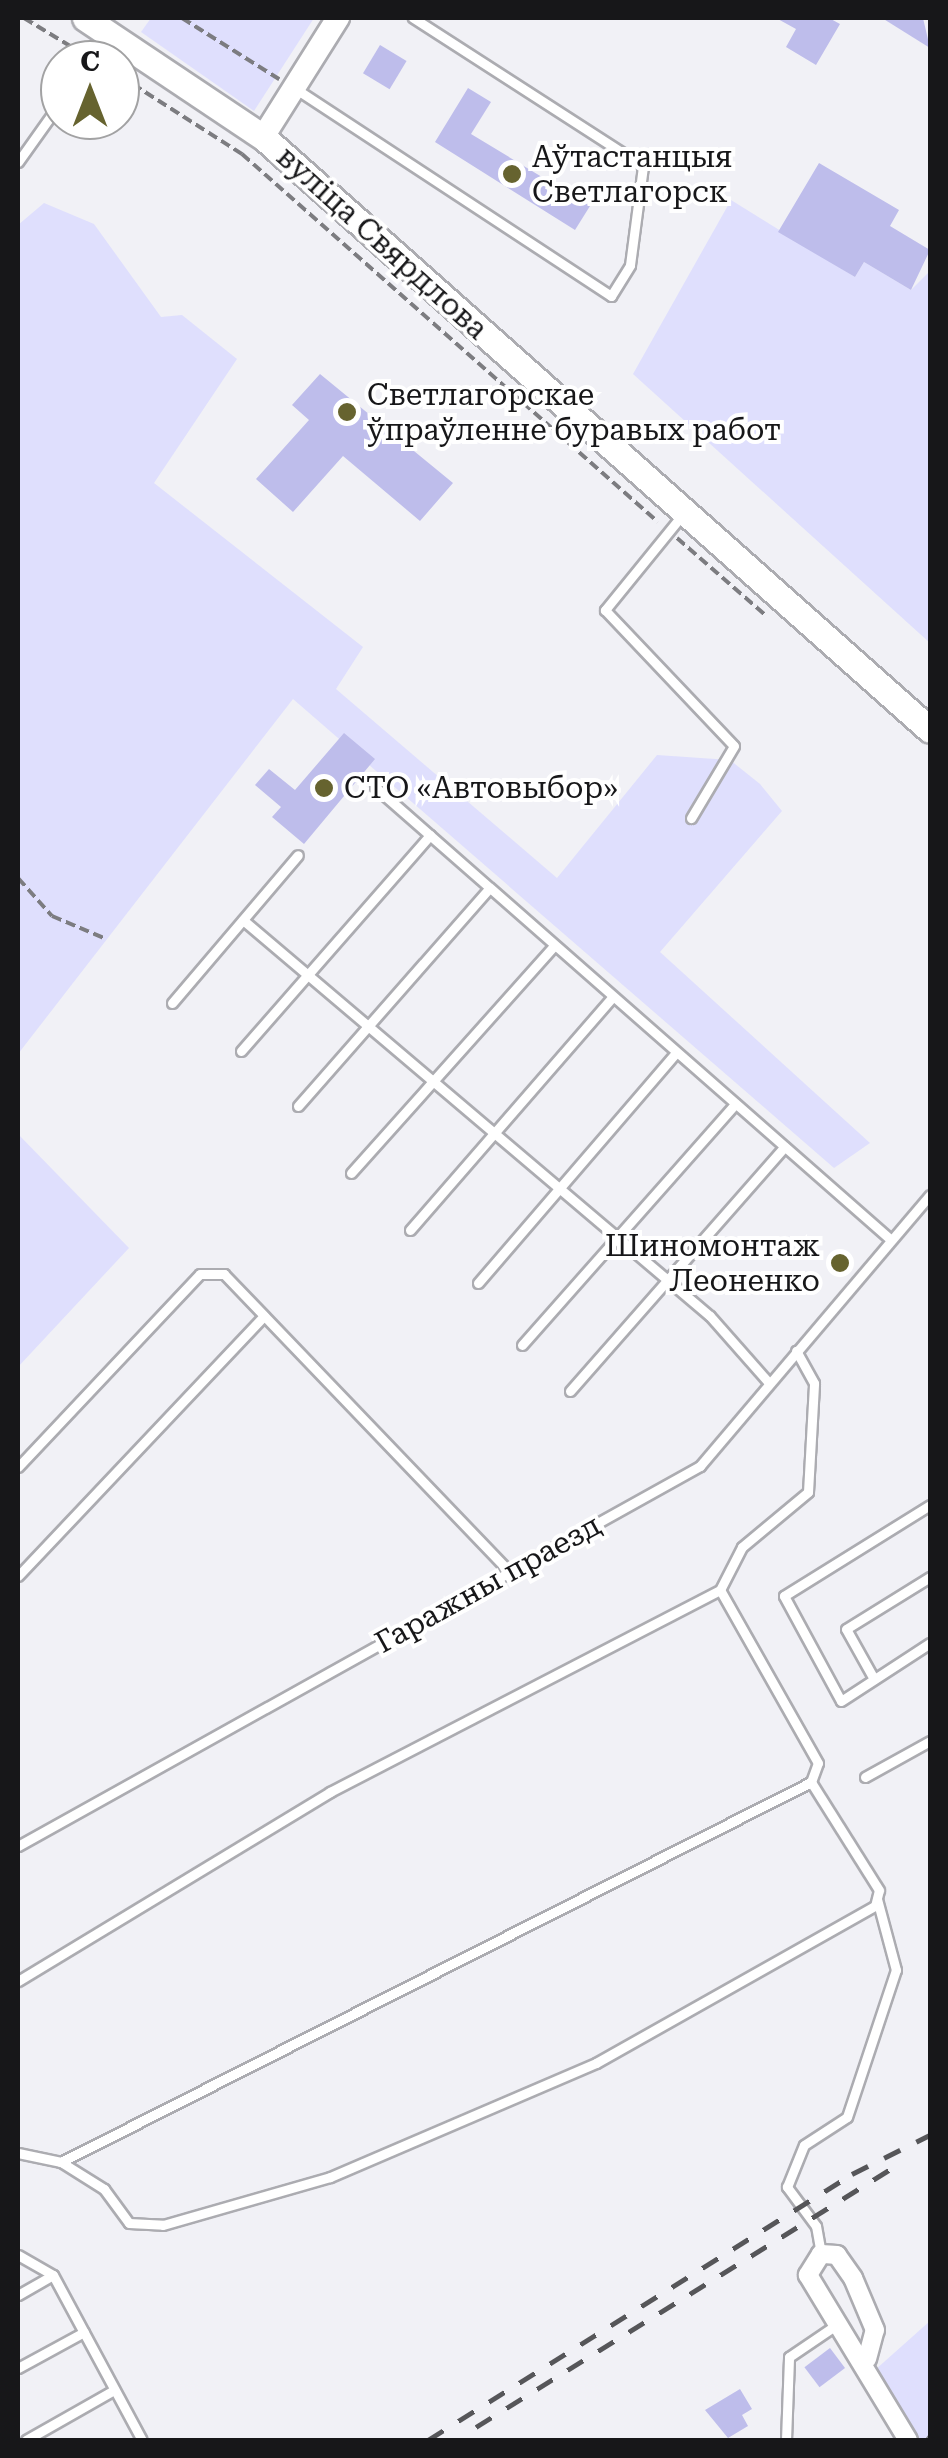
<!DOCTYPE html>
<meta charset="utf-8">
<style>
body{margin:0}
#map{position:relative;width:948px;height:2458px;overflow:hidden;background:#f1f1f6;font-family:"Roboto Serif",serif}
div>[style]{position:absolute}
[style*='--x']{left:calc(var(--x)*1px);top:calc(var(--y)*1px);width:calc(var(--w)*1px);rotate:calc(var(--a)*1deg)}
.green>*{inset:0;background:#dfdffd}
.building>*{inset:0;background:#bebdeb;transform-origin:0 0}
.path>*{height:4px;margin-top:-2px;transform-origin:0;background:repeating-linear-gradient(90deg,#7c7c80 0 10px,transparent 0 15px)}
.roads{filter:drop-shadow(2px 0 #acacb1) drop-shadow(-2px 0 #acacb1) drop-shadow(0 2px #acacb1) drop-shadow(0 -2px #acacb1)}
.service>*{height:9px;margin:-4.5px;padding:0 4.5px;transform-origin:4.5px;border-radius:4.5px;background:#fff}
.minor>*{height:18px;margin:-9px;padding:0 9px;transform-origin:9px;border-radius:9px;background:#fff}
.tertiary>*{height:22px;margin:-11px;padding:0 11px;transform-origin:11px;border-radius:11px;background:#fff}
.secondary>*{height:25px;margin:-12.5px;padding:0 12.5px;transform-origin:12.5px;border-radius:12.5px;background:#fff}
.rail>*{height:5px;margin-top:-2.5px;transform-origin:0;background:repeating-linear-gradient(90deg,#565659 0 18px,transparent 0 36px)}
.dots>*{width:28px;height:28px;translate:-50% -50%;box-sizing:border-box;border:5px solid #fff;border-radius:50%}
span{translate:-50% -50%;white-space:nowrap;text-align:center;line-height:1.15;-webkit-text-stroke:8px #fff;paint-order:stroke}
.poi-label{font-size:30px;color:#171719}
.left{translate:0 -50%;text-align:left}
.right{translate:-100% -50%;text-align:right}
.street-label{font-size:30px;color:#171719}
.frame{position:absolute;inset:0;border:20px solid #171719;pointer-events:none}
.north{position:absolute;left:40px;top:40px;width:100px;height:100px;box-sizing:border-box;background:#fff;border:2px solid #a2a2a3;border-radius:50%;rotate:0deg;font-size:28px;font-weight:700;line-height:40px;text-align:center;color:#171719}
.north::after{content:'';display:block;margin:auto;width:35px;height:45px;background:#66632f;clip-path:polygon(50% 0,100% 100%,50% 72%,0 100%)}
</style>
<div id="map">
<div class="green">
<div style="clip-path:polygon(151px 18px,314px 18px,254px 111px,141px 32px)"></div>
<div style="clip-path:polygon(731px 200px,855px 277px,864px 262px,911px 290px,930px 271px,930px 643px,633px 374px)"></div>
<div style="clip-path:polygon(44px 203px,94px 224px,161px 317px,182px 315px,237px 359px,154px 483px,363px 647px,336px 689px,557px 878px,657px 755px,730px 760px,760px 784px,782px 811px,660px 952px,870px 1143px,834px 1168px,293px 699px,18px 1054px,18px 225px)"></div>
<div style="clip-path:polygon(18px 1134px,129px 1248px,18px 1367px)"></div>
<div style="clip-path:polygon(930px 2321px,930px 2440px,912px 2440px,875px 2370px)"></div>
</div>
<div class="building">
<div style="clip-path:polygon(776px 18px,829px 18px,840px 24px,816px 65px,786px 47px,796px 29px)"></div>
<div style="clip-path:polygon(882px 18px,923px 18px,930px 48px)"></div>
<div style="left:380px;top:45px;width:31px;height:33px;rotate:31deg"></div>
<div style="clip-path:polygon(468px 88px,491px 102px,471px 134px,590px 206px,575px 230px,435px 142px)"></div>
<div style="clip-path:polygon(819px 163px,899px 210px,890px 226px,930px 250px,911px 290px,864px 262px,855px 277px,778px 232px)"></div>
<div style="clip-path:polygon(320px 374px,453px 483px,420px 521px,343px 456px,293px 512px,256px 479px,309px 420px,292px 405px)"></div>
<div style="clip-path:polygon(344px 733px,375px 759px,304px 844px,272px 817px,281px 807px,255px 785px,269px 769px,295px 790px)"></div>
<div style="left:830px;top:2348px;width:25px;height:32px;rotate:53deg"></div>
<div style="clip-path:polygon(740px 2389px,752px 2409px,742px 2415px,748px 2426px,728px 2438px,705px 2410px)"></div>
</div>
<div class="path">
<div style="--x:24;--y:18;--w:66;--a:31.3"></div>
<div style="--x:182;--y:18;--w:115;--a:32.2"></div>
<div style="--x:120;--y:76;--w:145;--a:32.6"></div>
<div style="--x:242;--y:154;--w:555;--a:41.5"></div>
<div style="--x:677;--y:538;--w:116;--a:41.1"></div>
<div style="--x:18;--y:878;--w:51;--a:48.2"></div>
<div style="--x:52;--y:916;--w:56;--a:22.9"></div>
<div style="--x:927;--y:2440;--w:5;--a:-53"></div>
</div>
<div class="roads">
<div class="service">
<div style="--x:91;--y:60;--w:30;--a:-53"></div>
<div style="--x:296;--y:89;--w:377;--a:33.3"></div>
<div style="--x:611;--y:296;--w:36;--a:-58"></div>
<div style="--x:630;--y:265;--w:100;--a:-82.5"></div>
<div style="--x:643;--y:166;--w:274;--a:-147.2"></div>
<div style="--x:18;--y:162;--w:72;--a:-54.6"></div>
<div style="--x:683;--y:514;--w:124;--a:129.1"></div>
<div style="--x:605;--y:610;--w:187;--a:46.5"></div>
<div style="--x:734;--y:746;--w:84;--a:120.8"></div>
<div style="--x:375;--y:787;--w:685;--a:41.27"></div>
<div style="--x:243;--y:920;--w:612;--a:40.3"></div>
<div style="--x:710;--y:1316;--w:89;--a:48.6"></div>
<div style="--x:172;--y:1003;--w:194;--a:-49.6"></div>
<div style="--x:241;--y:1051;--w:287;--a:-48.8"></div>
<div style="--x:298;--y:1106;--w:288;--a:-48.7"></div>
<div style="--x:351;--y:1173;--w:303;--a:-48.2"></div>
<div style="--x:410;--y:1230;--w:308;--a:-49"></div>
<div style="--x:478;--y:1283;--w:303;--a:-49.3"></div>
<div style="--x:522;--y:1345;--w:322;--a:-48.5"></div>
<div style="--x:570;--y:1391;--w:325;--a:-48.7"></div>
<div style="--x:18;--y:1467;--w:265;--a:-46.7"></div>
<div style="--x:200;--y:1274;--w:24;--a:0"></div>
<div style="--x:224;--y:1274;--w:413;--a:46.2"></div>
<div style="--x:930;--y:1505;--w:172;--a:148.1"></div>
<div style="--x:784;--y:1596;--w:119;--a:61.5"></div>
<div style="--x:841;--y:1701;--w:106;--a:-33.1"></div>
<div style="--x:18;--y:1576;--w:358;--a:-46.6"></div>
<div style="--x:874;--y:1679;--w:57;--a:-119.2"></div>
<div style="--x:846;--y:1629;--w:99;--a:-31.8"></div>
<div style="--x:865;--y:1777;--w:74;--a:-29"></div>
<div style="--x:18;--y:1846;--w:781;--a:-29.13"></div>
<div style="--x:700;--y:1466;--w:355;--a:-49.7"></div>
<div style="--x:18;--y:1981;--w:365;--a:-31.2"></div>
<div style="--x:330;--y:1792;--w:439;--a:-27.4"></div>
<div style="--x:720;--y:1590;--w:48;--a:-62.9"></div>
<div style="--x:742;--y:1547;--w:86;--a:-39.8"></div>
<div style="--x:808;--y:1492;--w:109;--a:-86.8"></div>
<div style="--x:814;--y:1383;--w:37;--a:-119"></div>
<div style="--x:18;--y:2153;--w:44;--a:11.8"></div>
<div style="--x:61;--y:2162;--w:841;--a:-26.87"></div>
<div style="--x:811;--y:1782;--w:20;--a:-70"></div>
<div style="--x:818;--y:1763;--w:199;--a:-119.5"></div>
<div style="--x:61;--y:2162;--w:51;--a:32.1"></div>
<div style="--x:104;--y:2189;--w:42;--a:53.7"></div>
<div style="--x:129;--y:2223;--w:34;--a:3"></div>
<div style="--x:163;--y:2225;--w:174;--a:-16"></div>
<div style="--x:330;--y:2177;--w:289;--a:-23.2"></div>
<div style="--x:596;--y:2063;--w:320;--a:-29.4"></div>
<div style="--x:875;--y:1906;--w:16;--a:-76"></div>
<div style="--x:879;--y:1890;--w:128;--a:-122.2"></div>
<div style="--x:821;--y:2254;--w:28;--a:-100"></div>
<div style="--x:816;--y:2226;--w:49;--a:-126.6"></div>
<div style="--x:787;--y:2187;--w:45;--a:-68"></div>
<div style="--x:804;--y:2145;--w:51;--a:-33.1"></div>
<div style="--x:847;--y:2117;--w:155;--a:-71.6"></div>
<div style="--x:896;--y:1970;--w:73;--a:-105"></div>
<div style="--x:18;--y:2255;--w:40;--a:29.7"></div>
<div style="--x:18;--y:2295;--w:40;--a:-29.7"></div>
<div style="--x:53;--y:2275;--w:187;--a:61.7"></div>
<div style="--x:18;--y:2368;--w:75;--a:-28.6"></div>
<div style="--x:26;--y:2440;--w:101;--a:-29.6"></div>
<div style="--x:786;--y:2440;--w:83;--a:-87.9"></div>
<div style="--x:789;--y:2357;--w:57;--a:-34.2"></div>
</div>
<div class="minor">
<div style="--x:867;--y:2359;--w:30;--a:-75"></div>
<div style="--x:875;--y:2330;--w:56;--a:-112.9"></div>
<div style="--x:853;--y:2278;--w:28;--a:-125"></div>
<div style="--x:837;--y:2255;--w:16;--a:-176"></div>
<div style="--x:821;--y:2254;--w:25;--a:122"></div>
<div style="--x:808;--y:2275;--w:193;--a:58.8"></div>
</div>
<div class="tertiary">
<div style="--x:263;--y:137;--w:141;--a:-57.8"></div>
</div>
<div class="secondary">
<div style="--x:85;--y:18;--w:214;--a:33.8"></div>
<div style="--x:263;--y:137;--w:892;--a:41.64"></div>
</div>
</div>
<div class="rail">
<div style="--x:476;--y:2427;--w:490;--a:-31.9"></div>
<div style="--x:428;--y:2440;--w:501;--a:-32.1"></div>
<div style="--x:852;--y:2174;--w:87;--a:-26.6"></div>
</div>
<div class="dots">
<div style="left:512px;top:174px;background:#66632f"></div>
<div style="left:347px;top:412px;background:#66632f"></div>
<div style="left:324px;top:788px;background:#66632f"></div>
<div style="left:840px;top:1263px;background:#66632f"></div>
</div>
<div class="poi-label">
<span class="left" style="left:532px;top:174px">Аўтастанцыя<br>Светлагорск</span>
<span class="left" style="left:367px;top:412px">Светлагорскае<br>ўпраўленне буравых работ</span>
<span class="left" style="left:344px;top:788px">СТО «Автовыбор»</span>
<span class="right" style="left:820px;top:1263px">Шиномонтаж<br>Леоненко</span>
</div>
<div class="street-label">
<span style="left:382px;top:243px;rotate:42deg">вуліца Свярдлова</span>
<span style="left:488px;top:1584px;rotate:-29deg">Гаражны праезд</span>
</div>
<div class="frame"></div>
<div class="north">С</div>
</div>
